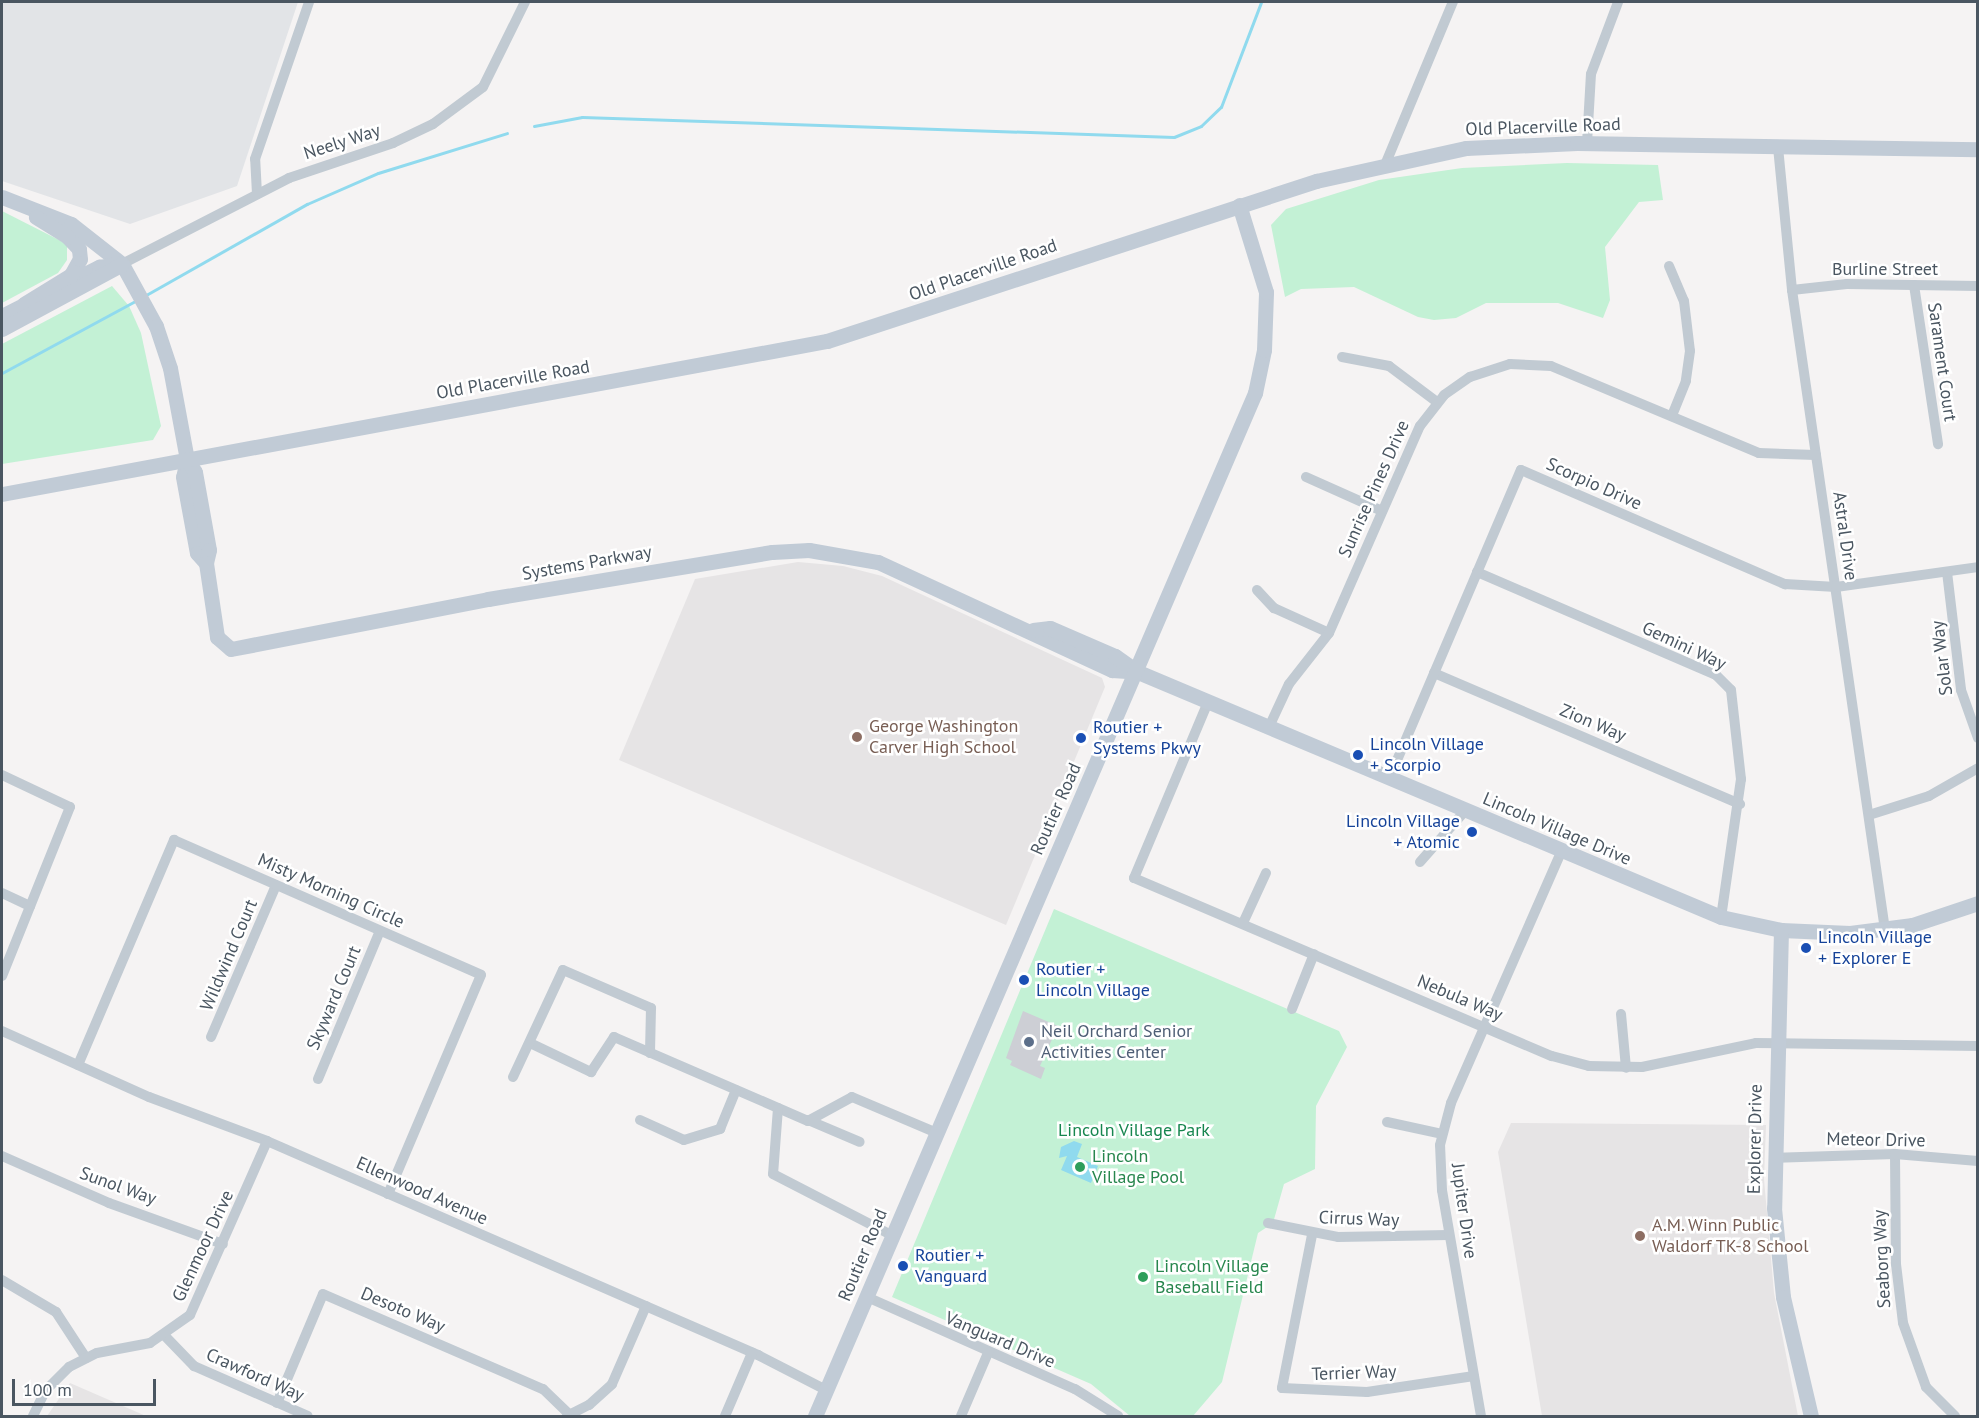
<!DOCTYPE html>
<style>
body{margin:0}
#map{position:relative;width:1979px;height:1418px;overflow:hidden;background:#f5f3f3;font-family:"PT Sans",sans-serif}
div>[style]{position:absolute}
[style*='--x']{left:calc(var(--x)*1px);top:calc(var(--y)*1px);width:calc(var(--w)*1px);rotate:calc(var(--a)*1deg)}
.education>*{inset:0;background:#e6e4e5}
.airport>*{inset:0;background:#e2e4e7}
.green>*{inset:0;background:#c3f1d5}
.water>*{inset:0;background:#90daee}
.stream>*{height:3px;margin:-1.5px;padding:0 1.5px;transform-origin:1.5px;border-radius:1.5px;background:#90daee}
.building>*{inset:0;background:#cdcfd5}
.street>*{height:10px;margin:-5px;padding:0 5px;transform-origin:5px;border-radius:5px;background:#c1cad2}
.secondary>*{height:15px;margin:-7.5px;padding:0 7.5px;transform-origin:7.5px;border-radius:7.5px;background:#c1cbd6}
.dots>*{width:16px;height:16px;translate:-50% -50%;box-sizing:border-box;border:3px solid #fff;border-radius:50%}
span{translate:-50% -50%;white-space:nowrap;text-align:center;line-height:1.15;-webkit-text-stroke:5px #fff;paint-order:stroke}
.street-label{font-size:18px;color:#4a5661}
.education-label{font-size:18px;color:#785e54}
.left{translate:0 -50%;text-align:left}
.transit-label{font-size:18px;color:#164399}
.right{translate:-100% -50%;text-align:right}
.service-label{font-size:18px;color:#4e5e75}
.park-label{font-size:18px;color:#17864f}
.leisure-label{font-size:18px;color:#27864d}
.frame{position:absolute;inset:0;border:3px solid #4a5661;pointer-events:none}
.scale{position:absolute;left:12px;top:1379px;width:144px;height:27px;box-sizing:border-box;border:3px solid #4a5661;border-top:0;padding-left:8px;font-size:18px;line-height:21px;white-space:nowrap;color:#4a5661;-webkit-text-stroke:4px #fff;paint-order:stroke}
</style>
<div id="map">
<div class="education">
<div style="clip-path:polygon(798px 562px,843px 566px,882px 576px,1102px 678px,1105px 687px,1006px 925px,619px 760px,695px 579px)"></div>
<div style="clip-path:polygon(1511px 1123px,1766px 1125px,1764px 1179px,1774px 1293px,1798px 1416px,1542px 1416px,1498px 1152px)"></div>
<div style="clip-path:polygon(70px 1383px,146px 1416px,47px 1416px)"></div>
</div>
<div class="airport">
<div style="clip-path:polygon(2px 2px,298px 2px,237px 186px,130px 224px,2px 181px)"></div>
</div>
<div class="green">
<div style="clip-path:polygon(1567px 163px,1658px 165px,1663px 200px,1639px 202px,1605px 247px,1610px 300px,1603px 318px,1558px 303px,1486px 303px,1456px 318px,1434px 320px,1418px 317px,1354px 287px,1301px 289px,1285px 297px,1271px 225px,1286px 209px,1379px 180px,1462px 168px)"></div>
<div style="clip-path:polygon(2px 211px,67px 244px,67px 260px,58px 273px,2px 303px)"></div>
<div style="clip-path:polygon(112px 286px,129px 306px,141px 333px,161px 426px,153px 440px,2px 464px,2px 344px)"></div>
<div style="clip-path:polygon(1054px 909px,1339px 1031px,1347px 1047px,1316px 1106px,1315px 1169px,1284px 1184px,1273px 1223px,1258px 1233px,1222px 1382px,1193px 1416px,1130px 1416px,1091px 1384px,892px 1297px)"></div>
</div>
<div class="water">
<div style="clip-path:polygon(1074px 1141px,1082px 1144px,1077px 1157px,1098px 1166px,1091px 1183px,1061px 1170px,1067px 1156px,1059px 1158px,1061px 1147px)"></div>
</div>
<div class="stream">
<div style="--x:534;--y:126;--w:49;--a:-10.6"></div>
<div style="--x:582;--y:117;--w:592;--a:1.93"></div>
<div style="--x:1174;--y:137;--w:29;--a:-22"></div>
<div style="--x:1201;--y:126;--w:28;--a:-44"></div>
<div style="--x:1221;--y:107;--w:112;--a:-69.1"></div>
<div style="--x:146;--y:295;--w:185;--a:-29.5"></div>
<div style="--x:307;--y:204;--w:77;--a:-23.6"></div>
<div style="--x:378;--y:173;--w:135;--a:-17.2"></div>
<div style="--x:2;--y:373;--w:153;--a:-28.4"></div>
</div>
<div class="building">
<div style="clip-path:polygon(1023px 1011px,1058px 1026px,1040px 1066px,1045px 1068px,1041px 1079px,1010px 1065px,1012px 1061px,1006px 1058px)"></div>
</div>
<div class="street">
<div style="--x:1587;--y:143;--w:69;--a:-86.7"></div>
<div style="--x:1591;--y:74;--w:77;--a:-69.4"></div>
<div style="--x:1778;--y:147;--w:144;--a:84.4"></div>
<div style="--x:1792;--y:290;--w:647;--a:81.73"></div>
<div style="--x:1385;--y:165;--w:177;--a:-67.4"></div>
<div style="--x:257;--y:194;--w:35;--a:-93"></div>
<div style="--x:255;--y:159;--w:166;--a:-71"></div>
<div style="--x:122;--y:264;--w:188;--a:-27.2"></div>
<div style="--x:289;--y:178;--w:110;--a:-18.6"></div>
<div style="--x:393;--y:143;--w:44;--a:-25.4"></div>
<div style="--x:433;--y:124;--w:62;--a:-36.5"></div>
<div style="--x:483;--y:87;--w:95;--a:-63.7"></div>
<div style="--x:1669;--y:266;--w:38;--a:67"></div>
<div style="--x:1684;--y:301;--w:50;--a:83.2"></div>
<div style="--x:1690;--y:351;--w:30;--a:98"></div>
<div style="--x:1686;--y:381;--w:38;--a:112"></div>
<div style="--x:1914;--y:285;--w:161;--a:81.4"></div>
<div style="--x:1792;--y:290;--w:55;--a:-6.2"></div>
<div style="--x:1847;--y:284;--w:131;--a:0.9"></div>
<div style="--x:1342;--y:357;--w:48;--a:10.8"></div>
<div style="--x:1389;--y:366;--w:60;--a:36.9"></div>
<div style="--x:1306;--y:477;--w:83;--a:24.1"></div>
<div style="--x:1477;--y:572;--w:260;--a:23.3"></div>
<div style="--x:1716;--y:675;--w:21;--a:45"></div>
<div style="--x:1731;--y:690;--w:90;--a:83.6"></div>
<div style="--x:1741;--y:779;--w:139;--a:98.2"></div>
<div style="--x:1947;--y:572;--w:119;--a:83.2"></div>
<div style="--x:1961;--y:690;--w:51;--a:70.5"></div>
<div style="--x:1257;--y:590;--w:25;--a:47"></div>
<div style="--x:1274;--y:608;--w:60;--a:24.4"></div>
<div style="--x:1434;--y:673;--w:333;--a:23.2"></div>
<div style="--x:1208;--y:702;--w:191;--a:112.8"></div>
<div style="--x:1134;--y:878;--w:454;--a:23.1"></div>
<div style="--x:1552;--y:1056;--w:38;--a:15"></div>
<div style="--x:1589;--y:1066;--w:53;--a:1.1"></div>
<div style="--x:1642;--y:1067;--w:116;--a:-11.9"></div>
<div style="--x:1756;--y:1043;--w:222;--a:0.8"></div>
<div style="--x:1269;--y:727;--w:47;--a:-65.1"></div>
<div style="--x:1289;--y:684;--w:65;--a:-51.9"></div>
<div style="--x:1329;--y:633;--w:226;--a:-66.3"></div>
<div style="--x:1420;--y:426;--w:39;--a:-52"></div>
<div style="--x:1444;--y:395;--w:32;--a:-35"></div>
<div style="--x:1470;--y:377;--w:42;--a:-18"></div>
<div style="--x:1510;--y:364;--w:41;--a:2.8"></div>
<div style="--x:1551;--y:366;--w:225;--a:22.7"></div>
<div style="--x:1759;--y:453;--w:57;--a:2"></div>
<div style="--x:2;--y:775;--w:75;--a:25.2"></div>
<div style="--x:70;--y:807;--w:182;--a:111.9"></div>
<div style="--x:1389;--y:779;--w:336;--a:-66.9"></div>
<div style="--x:1521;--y:470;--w:288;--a:23.4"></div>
<div style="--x:1785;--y:584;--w:51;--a:3.4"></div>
<div style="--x:1836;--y:587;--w:143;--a:-8"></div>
<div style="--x:1869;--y:815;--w:63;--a:-17.6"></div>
<div style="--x:1929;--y:796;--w:56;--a:-29.7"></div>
<div style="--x:1420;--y:862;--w:68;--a:-48.6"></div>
<div style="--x:2;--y:893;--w:31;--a:25"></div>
<div style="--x:1243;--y:923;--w:55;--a:-65.3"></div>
<div style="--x:1292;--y:1009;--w:59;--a:-68.2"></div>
<div style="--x:1621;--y:1014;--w:54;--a:84.7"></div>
<div style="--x:2;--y:1031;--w:161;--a:24.2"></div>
<div style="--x:149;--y:1097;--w:126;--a:20.4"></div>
<div style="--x:267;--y:1141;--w:536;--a:23.55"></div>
<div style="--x:758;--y:1355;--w:76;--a:27.2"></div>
<div style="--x:211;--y:1037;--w:165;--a:-66.8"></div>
<div style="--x:530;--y:1043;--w:68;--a:25.4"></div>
<div style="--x:591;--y:1072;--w:42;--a:-56.7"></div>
<div style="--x:614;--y:1037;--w:211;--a:23.4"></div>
<div style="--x:808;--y:1121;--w:50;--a:-28.6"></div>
<div style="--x:852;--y:1097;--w:92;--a:23"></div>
<div style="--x:78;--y:1065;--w:245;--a:-66.9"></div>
<div style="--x:174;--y:840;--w:335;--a:23.7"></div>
<div style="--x:481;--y:975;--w:238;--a:113"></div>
<div style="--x:513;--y:1077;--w:118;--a:-65"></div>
<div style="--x:563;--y:970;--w:96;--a:23.4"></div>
<div style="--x:651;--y:1008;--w:45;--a:91.3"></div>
<div style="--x:318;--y:1079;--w:160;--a:-67.3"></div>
<div style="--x:778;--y:1108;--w:66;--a:94.3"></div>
<div style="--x:773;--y:1174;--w:135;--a:27.3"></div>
<div style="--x:640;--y:1120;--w:48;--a:24.4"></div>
<div style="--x:684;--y:1140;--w:38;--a:-17"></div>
<div style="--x:720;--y:1129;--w:42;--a:-67.7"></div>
<div style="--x:808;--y:1120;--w:56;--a:22.9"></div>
<div style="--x:1387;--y:1122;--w:56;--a:12.3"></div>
<div style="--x:1895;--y:1154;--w:110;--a:89.5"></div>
<div style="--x:1896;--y:1264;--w:59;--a:83.2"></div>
<div style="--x:1903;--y:1323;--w:68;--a:70.2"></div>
<div style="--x:1926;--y:1387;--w:41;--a:45"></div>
<div style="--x:2;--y:1156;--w:117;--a:23.7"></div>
<div style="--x:109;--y:1203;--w:121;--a:19.8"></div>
<div style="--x:1774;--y:1158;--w:121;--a:-1.9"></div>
<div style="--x:1895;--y:1154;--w:83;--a:4.8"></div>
<div style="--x:1268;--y:1223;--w:71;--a:11.3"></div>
<div style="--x:1338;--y:1237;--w:111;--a:-1"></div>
<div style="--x:1312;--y:1235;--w:156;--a:101.1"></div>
<div style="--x:1282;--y:1388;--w:85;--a:2.7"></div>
<div style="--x:1367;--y:1392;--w:108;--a:-8.5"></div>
<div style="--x:2;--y:1280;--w:63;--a:30.7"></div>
<div style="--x:56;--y:1312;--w:55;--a:56.9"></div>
<div style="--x:867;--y:1297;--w:227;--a:23.9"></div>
<div style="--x:1075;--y:1389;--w:51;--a:32.1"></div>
<div style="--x:165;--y:1336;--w:42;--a:46"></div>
<div style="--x:194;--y:1366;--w:124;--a:23.7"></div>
<div style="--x:277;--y:1403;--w:118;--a:-67.1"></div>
<div style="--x:323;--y:1294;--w:240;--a:23.4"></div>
<div style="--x:543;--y:1389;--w:37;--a:44"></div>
<div style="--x:33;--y:1416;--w:28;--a:-64"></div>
<div style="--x:45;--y:1391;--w:34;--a:-45"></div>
<div style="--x:69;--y:1367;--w:31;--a:-27"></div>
<div style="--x:97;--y:1353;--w:54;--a:-10.7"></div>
<div style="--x:150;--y:1343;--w:49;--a:-35"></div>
<div style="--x:190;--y:1315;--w:190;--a:-66.1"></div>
<div style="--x:567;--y:1416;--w:25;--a:-27"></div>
<div style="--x:589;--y:1405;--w:31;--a:-42"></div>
<div style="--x:612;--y:1384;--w:85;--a:-66.4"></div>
<div style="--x:725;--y:1416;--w:69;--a:-66.8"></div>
<div style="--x:961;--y:1416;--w:69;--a:-66.8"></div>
<div style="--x:1481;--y:1416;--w:229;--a:-99.8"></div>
<div style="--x:1442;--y:1190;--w:45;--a:-92.5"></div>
<div style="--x:1440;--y:1145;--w:43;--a:-75.3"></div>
<div style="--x:1451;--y:1103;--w:274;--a:-66.3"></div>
</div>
<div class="secondary">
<div style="--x:2;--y:197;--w:74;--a:21.4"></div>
<div style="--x:71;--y:224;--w:65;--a:38.1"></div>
<div style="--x:122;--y:264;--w:71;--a:61.3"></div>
<div style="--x:156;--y:326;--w:44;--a:71.6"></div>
<div style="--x:170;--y:368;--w:94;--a:79.5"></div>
<div style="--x:187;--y:460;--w:17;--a:103"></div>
<div style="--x:183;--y:477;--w:77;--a:79.6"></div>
<div style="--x:197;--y:553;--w:13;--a:48"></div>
<div style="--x:69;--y:282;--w:34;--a:-27"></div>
<div style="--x:99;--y:267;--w:20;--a:-9"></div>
<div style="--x:24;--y:304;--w:55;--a:-31.7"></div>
<div style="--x:71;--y:275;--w:18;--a:-61"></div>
<div style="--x:80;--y:259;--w:10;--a:-96"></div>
<div style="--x:79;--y:249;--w:16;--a:-133"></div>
<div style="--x:68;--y:237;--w:38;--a:-148"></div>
<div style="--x:2;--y:316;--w:33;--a:-27"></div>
<div style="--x:2;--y:329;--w:136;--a:-28.4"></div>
<div style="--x:187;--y:460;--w:14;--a:56"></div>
<div style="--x:195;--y:472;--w:79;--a:79.8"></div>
<div style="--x:209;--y:550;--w:13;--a:103"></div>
<div style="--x:206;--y:563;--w:75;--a:81.5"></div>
<div style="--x:217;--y:637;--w:18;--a:41"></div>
<div style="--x:231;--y:649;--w:262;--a:-11"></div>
<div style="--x:488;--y:599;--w:288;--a:-9.4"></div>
<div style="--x:772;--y:552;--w:37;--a:-3"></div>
<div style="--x:809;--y:550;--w:70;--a:9.9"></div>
<div style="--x:878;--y:562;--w:258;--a:24.8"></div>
<div style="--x:1112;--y:670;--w:26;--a:4"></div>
<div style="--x:2;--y:494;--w:839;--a:-10.51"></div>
<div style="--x:827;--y:341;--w:515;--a:-18.12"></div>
<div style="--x:1316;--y:181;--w:154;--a:-12.4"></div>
<div style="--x:1466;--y:148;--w:111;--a:-2.6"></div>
<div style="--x:1577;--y:143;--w:401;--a:0.9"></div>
<div style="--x:1033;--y:630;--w:17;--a:-7"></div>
<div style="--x:1050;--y:628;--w:71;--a:23.3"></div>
<div style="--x:1115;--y:656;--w:28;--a:35"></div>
<div style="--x:1138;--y:672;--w:632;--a:22.79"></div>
<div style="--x:1721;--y:917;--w:61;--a:12.2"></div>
<div style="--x:1781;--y:930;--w:69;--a:2.5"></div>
<div style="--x:1850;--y:933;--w:63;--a:-7.4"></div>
<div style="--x:1912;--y:925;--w:70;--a:-18.4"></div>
<div style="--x:1781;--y:930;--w:278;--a:91.4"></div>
<div style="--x:1774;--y:1208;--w:89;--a:84.2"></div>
<div style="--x:1783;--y:1297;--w:122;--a:76.8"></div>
<div style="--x:815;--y:1416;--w:1114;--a:-66.73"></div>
<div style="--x:1255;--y:393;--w:44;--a:-78.2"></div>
<div style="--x:1264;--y:350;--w:58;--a:-88"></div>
<div style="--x:1266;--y:292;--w:91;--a:-107.2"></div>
</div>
<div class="dots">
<div style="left:857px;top:737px;background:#8d6e63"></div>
<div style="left:1081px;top:738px;background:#1a4fb4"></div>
<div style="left:1358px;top:755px;background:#1a4fb4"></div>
<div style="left:1472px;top:832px;background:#1a4fb4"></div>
<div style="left:1806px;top:948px;background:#1a4fb4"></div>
<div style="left:1024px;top:980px;background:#1a4fb4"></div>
<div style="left:1029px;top:1042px;background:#5c6f8a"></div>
<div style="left:1080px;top:1167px;background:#2e9e5b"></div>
<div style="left:1640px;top:1236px;background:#8d6e63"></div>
<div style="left:903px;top:1266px;background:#1a4fb4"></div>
<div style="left:1143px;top:1277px;background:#2e9e5b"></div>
</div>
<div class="street-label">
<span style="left:1543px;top:127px;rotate:-2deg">Old Placerville Road</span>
<span style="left:342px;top:142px;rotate:-18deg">Neely Way</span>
<span style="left:1885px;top:269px">Burline Street</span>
<span style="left:983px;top:270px;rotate:-19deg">Old Placerville Road</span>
<span style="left:1942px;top:362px;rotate:82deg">Sarament Court</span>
<span style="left:513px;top:380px;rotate:-10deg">Old Placerville Road</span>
<span style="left:1594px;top:484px;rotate:24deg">Scorpio Drive</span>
<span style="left:1374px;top:489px;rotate:-66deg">Sunrise Pines Drive</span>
<span style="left:1845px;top:536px;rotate:82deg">Astral Drive</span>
<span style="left:587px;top:563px;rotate:-10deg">Systems Parkway</span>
<span style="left:1684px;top:646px;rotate:25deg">Gemini Way</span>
<span style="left:1942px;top:658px;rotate:-97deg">Solar Way</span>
<span style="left:1593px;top:723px;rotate:23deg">Zion Way</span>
<span style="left:1056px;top:809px;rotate:-66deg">Routier Road</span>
<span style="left:1557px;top:829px;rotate:23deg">Lincoln Village Drive</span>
<span style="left:331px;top:891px;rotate:24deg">Misty Morning Circle</span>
<span style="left:229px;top:955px;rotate:-67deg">Wildwind Court</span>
<span style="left:334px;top:998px;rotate:-67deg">Skyward Court</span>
<span style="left:1460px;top:998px;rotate:23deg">Nebula Way</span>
<span style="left:1755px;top:1139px;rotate:-89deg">Explorer Drive</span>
<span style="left:1876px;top:1140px;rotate:1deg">Meteor Drive</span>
<span style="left:118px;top:1186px;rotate:20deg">Sunol Way</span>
<span style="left:422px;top:1191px;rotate:24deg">Ellenwood Avenue</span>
<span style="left:1464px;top:1211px;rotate:82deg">Jupiter Drive</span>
<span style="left:1359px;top:1219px;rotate:2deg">Cirrus Way</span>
<span style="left:203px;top:1246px;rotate:-65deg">Glenmoor Drive</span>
<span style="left:863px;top:1255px;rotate:-67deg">Routier Road</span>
<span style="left:1882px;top:1259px;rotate:-93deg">Seaborg Way</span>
<span style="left:403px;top:1310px;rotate:23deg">Desoto Way</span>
<span style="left:1000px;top:1340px;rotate:23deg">Vanguard Drive</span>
<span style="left:1354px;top:1373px;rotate:-2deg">Terrier Way</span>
<span style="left:255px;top:1375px;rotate:24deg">Crawford Way</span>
</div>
<div class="education-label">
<span class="left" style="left:869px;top:737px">George Washington<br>Carver High School</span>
<span class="left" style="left:1652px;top:1236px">A.M. Winn Public<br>Waldorf TK-8 School</span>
</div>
<div class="transit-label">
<span class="left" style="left:1093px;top:738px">Routier +<br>Systems Pkwy</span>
<span class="left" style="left:1370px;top:755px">Lincoln Village<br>+ Scorpio</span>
<span class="right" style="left:1460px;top:832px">Lincoln Village<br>+ Atomic</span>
<span class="left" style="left:1818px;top:948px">Lincoln Village<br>+ Explorer E</span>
<span class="left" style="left:1036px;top:980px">Routier +<br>Lincoln Village</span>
<span class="left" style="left:915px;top:1266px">Routier +<br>Vanguard</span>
</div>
<div class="service-label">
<span class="left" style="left:1041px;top:1042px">Neil Orchard Senior<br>Activities Center</span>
</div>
<div class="park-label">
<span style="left:1134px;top:1130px">Lincoln Village Park</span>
</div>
<div class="leisure-label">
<span class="left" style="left:1092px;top:1167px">Lincoln<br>Village Pool</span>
<span class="left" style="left:1155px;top:1277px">Lincoln Village<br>Baseball Field</span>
</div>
<div class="frame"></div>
<div class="scale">100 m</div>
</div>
